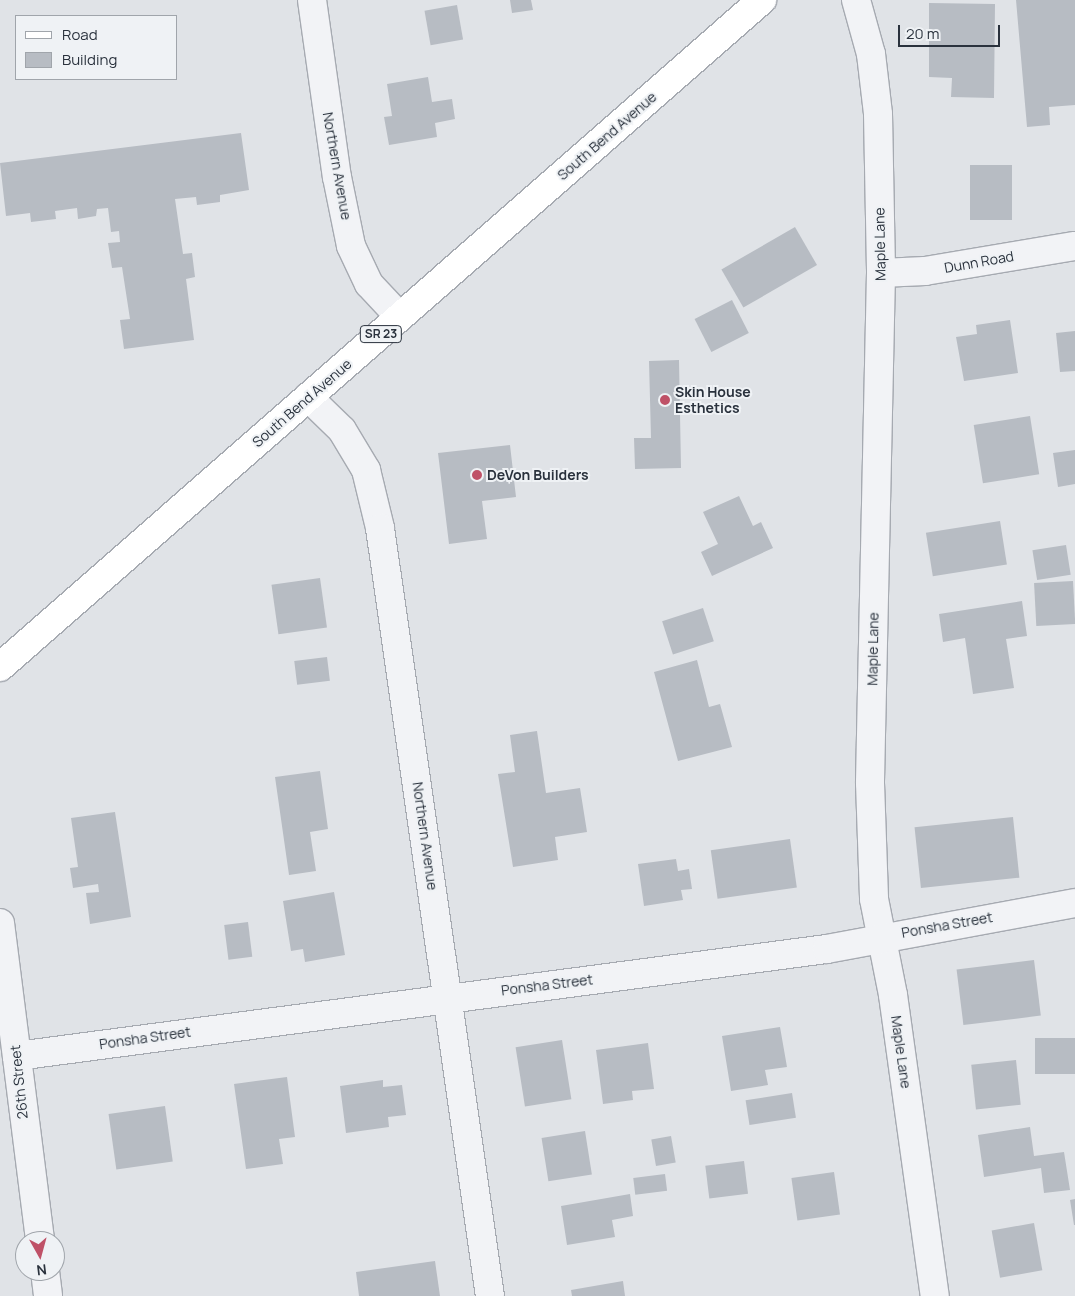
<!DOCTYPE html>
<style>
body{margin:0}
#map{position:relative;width:1075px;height:1296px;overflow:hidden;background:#e0e3e7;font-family:Manrope,sans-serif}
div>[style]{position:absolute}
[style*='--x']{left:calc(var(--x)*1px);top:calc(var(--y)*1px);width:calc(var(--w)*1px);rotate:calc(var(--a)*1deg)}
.building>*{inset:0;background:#b7bcc3;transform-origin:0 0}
.roads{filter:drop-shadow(1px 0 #a6aab1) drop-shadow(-1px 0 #a6aab1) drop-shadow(0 1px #a6aab1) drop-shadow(0 -1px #a6aab1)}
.street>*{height:28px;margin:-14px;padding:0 14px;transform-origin:14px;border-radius:14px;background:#f2f3f6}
.primary>*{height:28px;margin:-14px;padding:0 14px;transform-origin:14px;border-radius:14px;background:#fff}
.dots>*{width:14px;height:14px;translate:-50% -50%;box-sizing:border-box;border:2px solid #eff2f5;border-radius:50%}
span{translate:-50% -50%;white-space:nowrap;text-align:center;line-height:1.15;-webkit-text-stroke:4px #eff2f5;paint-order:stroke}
.shield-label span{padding:1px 4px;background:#eff2f5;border:1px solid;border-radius:4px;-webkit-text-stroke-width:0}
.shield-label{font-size:12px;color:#2a323d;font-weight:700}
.street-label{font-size:14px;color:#2a323d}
.poi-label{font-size:14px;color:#2a323d;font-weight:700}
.left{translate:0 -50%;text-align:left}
.legend{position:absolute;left:15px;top:15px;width:162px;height:65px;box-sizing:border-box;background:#eff2f5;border:1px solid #a0a5ab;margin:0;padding:6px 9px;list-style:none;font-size:15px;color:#2a323d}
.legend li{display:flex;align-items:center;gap:10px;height:25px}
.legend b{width:25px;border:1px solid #a0a5ab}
.north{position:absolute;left:15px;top:1231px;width:50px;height:50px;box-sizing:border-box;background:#eff2f5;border:1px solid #a0a5ab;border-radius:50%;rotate:173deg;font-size:14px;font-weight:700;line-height:20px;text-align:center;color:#2a323d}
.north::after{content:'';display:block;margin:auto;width:18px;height:22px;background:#bf5167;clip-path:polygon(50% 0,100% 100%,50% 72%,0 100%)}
.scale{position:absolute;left:898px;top:25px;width:102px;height:22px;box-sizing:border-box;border:2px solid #2a323d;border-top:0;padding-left:6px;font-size:15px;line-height:18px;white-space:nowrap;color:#2a323d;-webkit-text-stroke:4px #eff2f5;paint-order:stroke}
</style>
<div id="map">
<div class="building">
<div style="clip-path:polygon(510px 0,531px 0,533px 10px,512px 13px)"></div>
<div style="clip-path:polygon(1016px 0,1075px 0,1075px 105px,1049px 107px,1050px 125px,1027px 127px)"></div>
<div style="clip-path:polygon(929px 3px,995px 4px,994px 98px,951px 97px,952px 78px,929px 77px)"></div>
<div style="left:457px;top:5px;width:35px;height:33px;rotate:80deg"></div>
<div style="clip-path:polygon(428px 77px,432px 102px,452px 99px,455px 119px,435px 123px,437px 137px,389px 145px,384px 117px,392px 116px,387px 84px)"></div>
<div style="clip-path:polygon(241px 133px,249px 190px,220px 195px,220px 202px,197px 205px,196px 197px,175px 199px,183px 254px,192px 253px,195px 277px,186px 279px,194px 340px,124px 349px,120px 320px,130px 319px,122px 267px,112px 268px,108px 243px,120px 242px,119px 231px,111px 232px,108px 208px,97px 209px,96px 216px,78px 219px,77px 208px,55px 211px,56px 219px,31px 222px,30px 213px,6px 216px,0 163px)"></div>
<div style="left:970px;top:165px;width:42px;height:55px"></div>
<div style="left:795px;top:227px;width:44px;height:85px;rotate:60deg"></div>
<div style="left:732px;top:300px;width:37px;height:42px;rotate:63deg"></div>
<div style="clip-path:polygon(1010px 320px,1018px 373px,964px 381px,956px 337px,977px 334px,976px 325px)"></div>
<div style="clip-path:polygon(1075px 331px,1075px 371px,1060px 372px,1056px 333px)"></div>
<div style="clip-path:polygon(679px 360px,681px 468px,635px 469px,634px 438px,651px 438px,649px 361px)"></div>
<div style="left:1030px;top:416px;width:59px;height:57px;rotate:81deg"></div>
<div style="clip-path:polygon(510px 445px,516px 497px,482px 501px,487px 539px,449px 544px,438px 453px)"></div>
<div style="clip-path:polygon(1075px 450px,1075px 484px,1058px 487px,1053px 453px)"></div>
<div style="clip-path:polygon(739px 496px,753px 526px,761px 522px,773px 548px,712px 576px,701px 552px,718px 544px,703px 512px)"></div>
<div style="left:1000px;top:521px;width:44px;height:75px;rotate:81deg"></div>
<div style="left:1066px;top:545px;width:30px;height:34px;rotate:81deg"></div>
<div style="left:320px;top:578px;width:50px;height:49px;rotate:82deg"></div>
<div style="left:1073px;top:581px;width:43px;height:39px;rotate:87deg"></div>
<div style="clip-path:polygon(1022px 601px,1027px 636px,1006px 639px,1014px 688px,973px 694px,965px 638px,943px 642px,939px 614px)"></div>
<div style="left:703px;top:608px;width:35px;height:43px;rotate:72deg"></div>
<div style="left:327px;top:657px;width:24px;height:33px;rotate:83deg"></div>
<div style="clip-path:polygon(697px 660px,709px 707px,720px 704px,732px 747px,678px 761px,654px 672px)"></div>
<div style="clip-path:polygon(537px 731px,546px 793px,580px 788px,587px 832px,555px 837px,558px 860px,513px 867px,498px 774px,515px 772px,510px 735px)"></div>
<div style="clip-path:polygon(320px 771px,328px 829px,310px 832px,316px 871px,289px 875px,275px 777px)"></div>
<div style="clip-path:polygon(115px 812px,131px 917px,90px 924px,86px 893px,99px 892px,98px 884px,73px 888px,70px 868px,78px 867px,71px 818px)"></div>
<div style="left:1013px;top:817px;width:61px;height:99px;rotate:84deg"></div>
<div style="left:790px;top:839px;width:49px;height:80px;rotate:82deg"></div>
<div style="clip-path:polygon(676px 859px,678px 871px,689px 869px,692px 889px,681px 890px,683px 900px,644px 906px,638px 864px)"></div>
<div style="clip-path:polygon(334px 892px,345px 955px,305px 962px,303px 949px,291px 951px,283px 901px)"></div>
<div style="left:248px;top:922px;width:35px;height:24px;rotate:83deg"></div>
<div style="left:1034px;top:960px;width:56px;height:78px;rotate:83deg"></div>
<div style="clip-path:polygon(780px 1027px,787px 1067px,765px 1070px,768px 1085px,731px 1091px,722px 1036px)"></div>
<div style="left:1075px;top:1038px;width:36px;height:40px;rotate:90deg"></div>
<div style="left:562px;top:1040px;width:60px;height:47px;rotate:81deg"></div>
<div style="clip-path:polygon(648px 1043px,654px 1089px,632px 1091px,633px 1100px,603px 1104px,596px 1050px)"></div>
<div style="left:1016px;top:1060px;width:45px;height:45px;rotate:84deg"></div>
<div style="clip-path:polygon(287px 1077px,295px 1137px,279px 1139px,283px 1164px,246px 1169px,234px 1084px)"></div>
<div style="clip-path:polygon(383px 1080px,383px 1087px,402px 1085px,406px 1115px,388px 1117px,389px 1127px,346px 1133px,340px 1086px)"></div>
<div style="left:792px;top:1093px;width:25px;height:47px;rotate:81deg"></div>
<div style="left:165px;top:1106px;width:56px;height:57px;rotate:82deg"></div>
<div style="clip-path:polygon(1030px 1127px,1034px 1156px,1064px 1152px,1070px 1190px,1044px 1193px,1041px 1168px,984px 1177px,978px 1135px)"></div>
<div style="left:585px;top:1131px;width:44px;height:44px;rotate:81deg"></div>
<div style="left:671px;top:1136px;width:27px;height:20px;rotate:80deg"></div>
<div style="left:744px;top:1161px;width:33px;height:39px;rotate:83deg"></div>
<div style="left:834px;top:1172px;width:43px;height:43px;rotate:82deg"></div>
<div style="left:665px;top:1174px;width:17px;height:32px;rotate:83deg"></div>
<div style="clip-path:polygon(630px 1194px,633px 1216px,612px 1220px,615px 1237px,567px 1245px,561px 1206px)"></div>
<div style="clip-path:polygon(1075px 1199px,1075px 1225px,1074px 1225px,1070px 1200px)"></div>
<div style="left:1034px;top:1223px;width:48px;height:43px;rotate:80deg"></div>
<div style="clip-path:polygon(435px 1261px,440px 1296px,359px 1296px,356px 1272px)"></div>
<div style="clip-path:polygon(623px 1281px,625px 1296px,572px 1296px,571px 1290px)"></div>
</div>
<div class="roads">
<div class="street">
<div style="--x:312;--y:0;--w:179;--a:82"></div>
<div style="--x:337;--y:177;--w:70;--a:78.5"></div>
<div style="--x:351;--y:246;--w:42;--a:64.7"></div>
<div style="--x:369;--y:284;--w:45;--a:46.8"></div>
<div style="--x:856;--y:0;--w:56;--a:74.5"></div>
<div style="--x:871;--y:54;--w:60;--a:83.3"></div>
<div style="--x:878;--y:114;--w:159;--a:88.9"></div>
<div style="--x:881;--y:273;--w:510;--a:91.24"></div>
<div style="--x:870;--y:783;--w:116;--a:88"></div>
<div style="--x:874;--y:899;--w:98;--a:78.8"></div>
<div style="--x:893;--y:995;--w:304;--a:82.1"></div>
<div style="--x:881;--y:273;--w:44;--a:-2.6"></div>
<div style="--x:925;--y:271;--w:152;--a:-9.5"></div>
<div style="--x:308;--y:397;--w:47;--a:44.1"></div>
<div style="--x:342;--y:430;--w:47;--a:59"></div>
<div style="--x:366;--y:470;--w:60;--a:76.4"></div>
<div style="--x:380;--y:528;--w:776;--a:81.85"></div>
<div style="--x:0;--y:923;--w:321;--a:82.8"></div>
<div style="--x:17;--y:1056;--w:817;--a:-7.53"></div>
<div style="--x:827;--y:949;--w:252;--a:-10.5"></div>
<div style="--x:45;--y:1271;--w:25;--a:83"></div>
</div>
<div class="primary">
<div style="--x:0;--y:667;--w:1013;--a:-41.2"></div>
</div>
</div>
<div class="dots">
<div style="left:665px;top:400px;background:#bf5167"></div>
<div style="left:477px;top:475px;background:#bf5167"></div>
</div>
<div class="shield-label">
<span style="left:381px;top:334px">SR 23</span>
</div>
<div class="street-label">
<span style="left:607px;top:136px;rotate:-41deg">South Bend Avenue</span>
<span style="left:337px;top:166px;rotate:80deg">Northern Avenue</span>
<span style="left:880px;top:244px;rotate:-91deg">Maple Lane</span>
<span style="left:979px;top:262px;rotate:-10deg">Dunn Road</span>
<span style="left:302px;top:403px;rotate:-41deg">South Bend Avenue</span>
<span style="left:873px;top:649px;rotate:-89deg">Maple Lane</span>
<span style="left:425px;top:836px;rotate:82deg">Northern Avenue</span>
<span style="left:947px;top:925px;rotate:-10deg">Ponsha Street</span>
<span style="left:547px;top:985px;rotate:-7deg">Ponsha Street</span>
<span style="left:145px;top:1038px;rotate:-8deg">Ponsha Street</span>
<span style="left:901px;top:1052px;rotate:82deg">Maple Lane</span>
<span style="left:19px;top:1082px;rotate:-96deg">26th Street</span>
</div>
<div class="poi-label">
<span class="left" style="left:675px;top:400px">Skin House<br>Esthetics</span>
<span class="left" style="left:487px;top:475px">DeVon Builders</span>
</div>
<ul class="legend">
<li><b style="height:6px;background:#fff"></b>Road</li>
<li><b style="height:14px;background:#b7bcc3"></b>Building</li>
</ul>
<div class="north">N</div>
<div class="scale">20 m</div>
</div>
